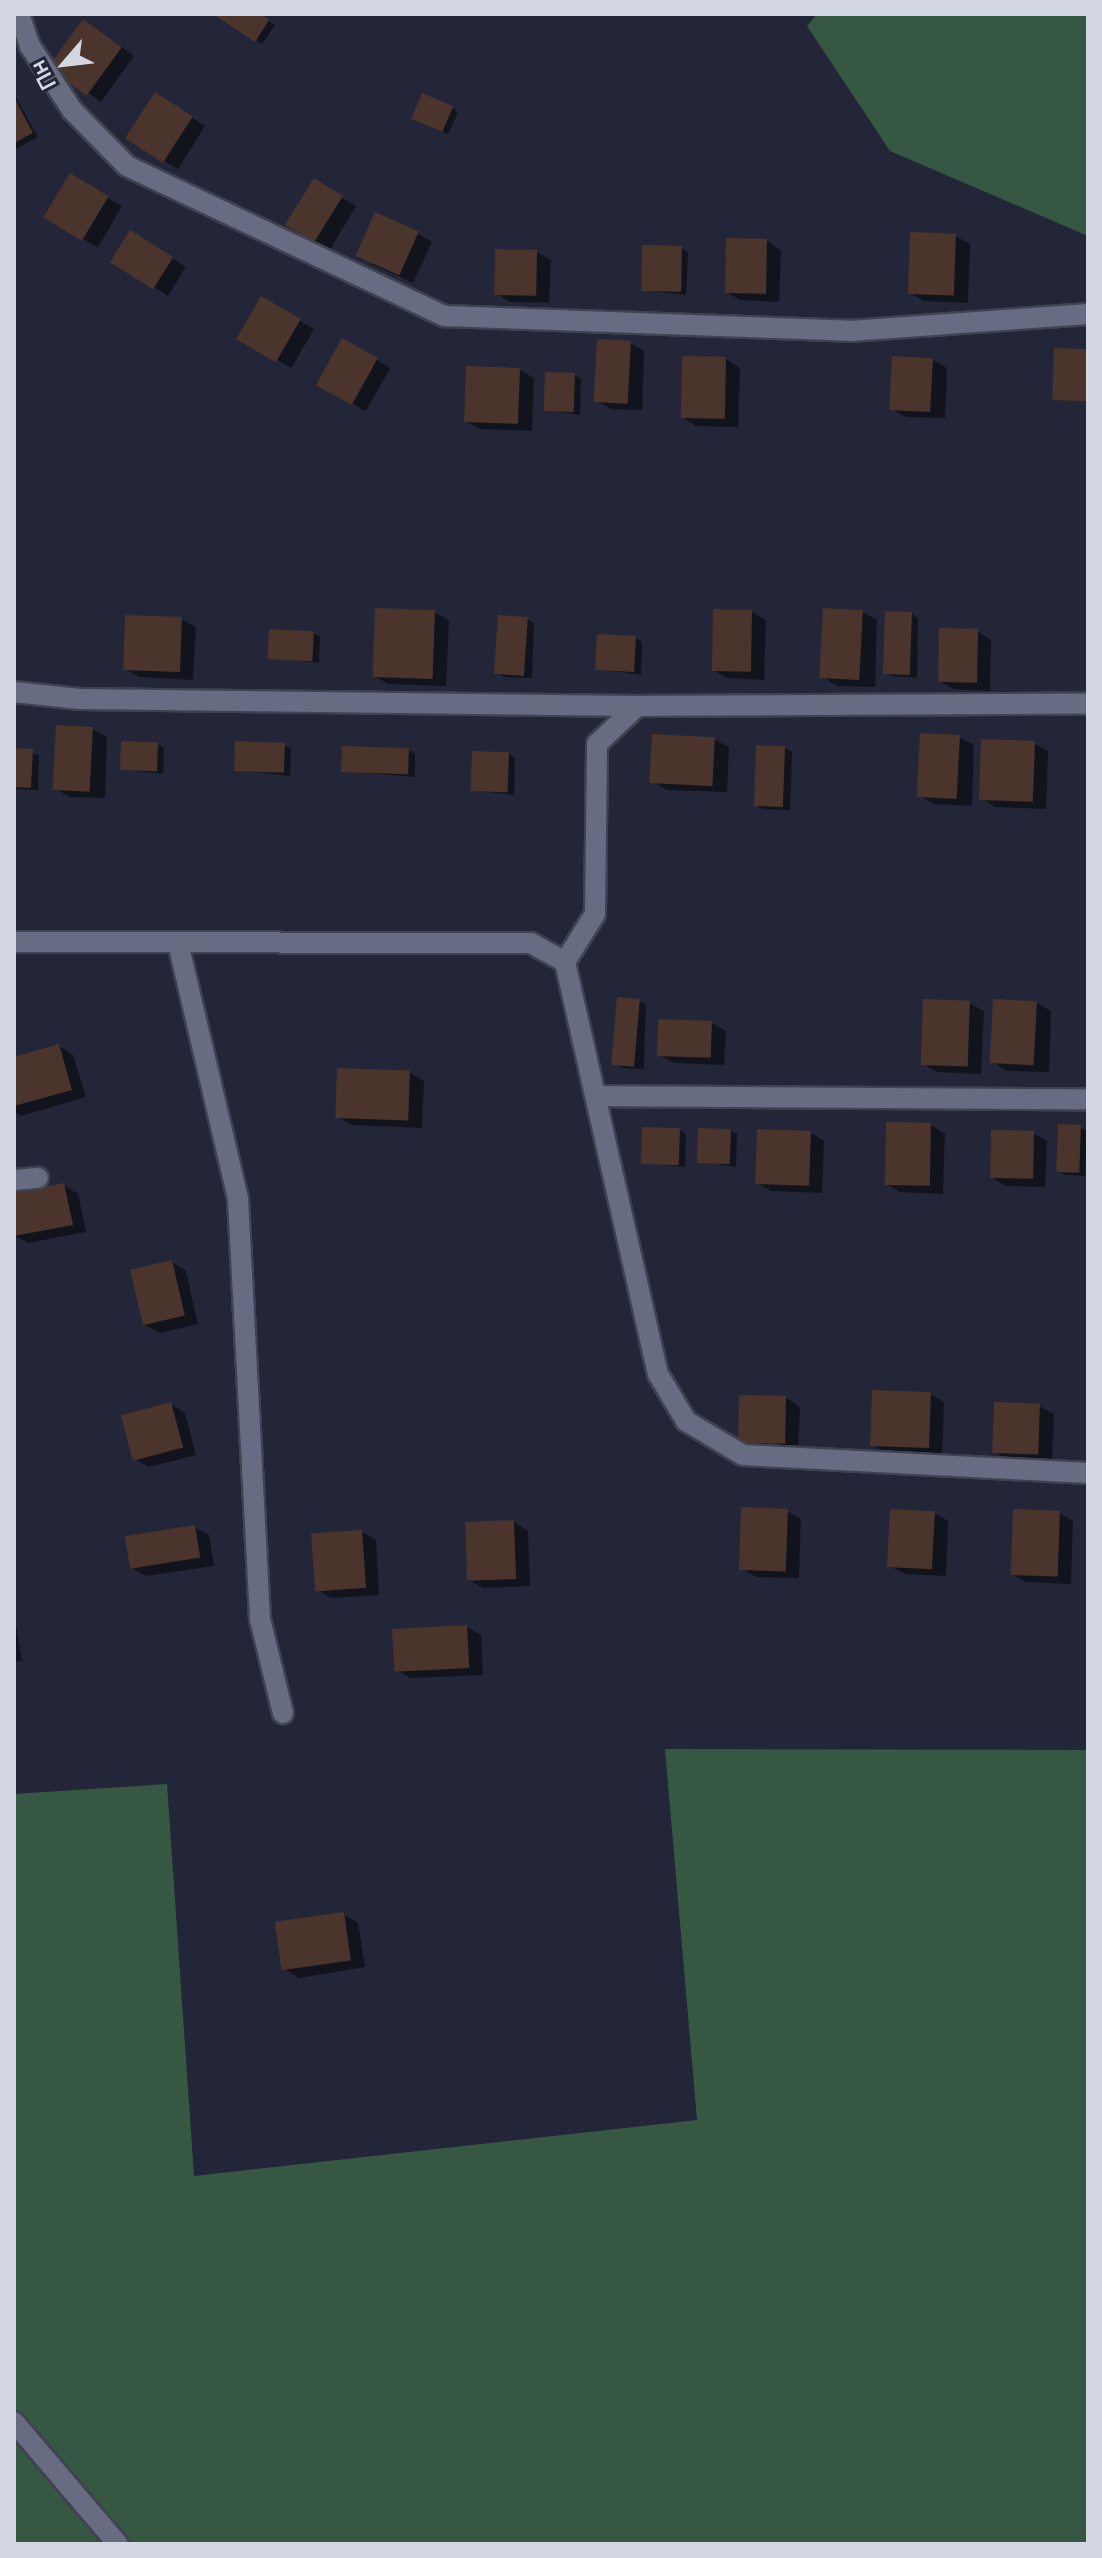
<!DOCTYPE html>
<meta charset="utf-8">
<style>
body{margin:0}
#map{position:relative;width:1102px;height:2558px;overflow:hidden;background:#222638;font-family:Manrope,sans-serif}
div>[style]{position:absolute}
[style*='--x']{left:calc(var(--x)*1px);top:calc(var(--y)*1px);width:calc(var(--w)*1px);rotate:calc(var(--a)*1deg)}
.green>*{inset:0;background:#365742}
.shadow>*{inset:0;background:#0007;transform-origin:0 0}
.building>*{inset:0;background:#4a342c;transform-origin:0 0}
.roads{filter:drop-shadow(2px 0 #3f4252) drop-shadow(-2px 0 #3f4252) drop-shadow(0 2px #3f4252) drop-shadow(0 -2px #3f4252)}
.minor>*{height:20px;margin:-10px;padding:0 10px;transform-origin:10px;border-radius:10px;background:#676c82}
span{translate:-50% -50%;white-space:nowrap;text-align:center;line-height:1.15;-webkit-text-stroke:7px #222638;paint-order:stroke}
.frame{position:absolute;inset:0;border:16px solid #d3d7e3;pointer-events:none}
.north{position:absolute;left:24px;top:24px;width:80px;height:80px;-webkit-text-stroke:6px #222638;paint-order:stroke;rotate:242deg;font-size:22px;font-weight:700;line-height:32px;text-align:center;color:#d3d7e3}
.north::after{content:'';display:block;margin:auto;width:28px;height:36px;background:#d3d7e3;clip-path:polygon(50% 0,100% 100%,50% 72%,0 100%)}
</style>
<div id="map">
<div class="green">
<div style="clip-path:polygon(817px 14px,1088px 14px,1088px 236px,890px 151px,807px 26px)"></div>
<div style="clip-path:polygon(665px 1749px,1088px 1750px,1088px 2544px,14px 2544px,14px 1794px,167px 1784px,194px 2176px,697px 2120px)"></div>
</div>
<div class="shadow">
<div style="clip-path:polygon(217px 14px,258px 14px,275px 25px,262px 44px)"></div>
<div style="clip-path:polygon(98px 30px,134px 56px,101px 102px,51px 67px)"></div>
<div style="clip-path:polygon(14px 94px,38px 137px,14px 150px)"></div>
<div style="clip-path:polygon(170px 103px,205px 126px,178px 169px,164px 161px)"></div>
<div style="clip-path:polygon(452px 108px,458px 112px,448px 134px,420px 122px)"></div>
<div style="left:70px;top:176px;width:60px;height:48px;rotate:30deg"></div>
<div style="left:314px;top:181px;width:49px;height:51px;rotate:31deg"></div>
<div style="clip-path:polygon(418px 234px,432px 242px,413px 283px,372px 264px)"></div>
<div style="clip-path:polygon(956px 236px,970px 244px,968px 303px,924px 301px,910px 293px)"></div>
<div style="clip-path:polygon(145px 241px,186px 267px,168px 296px,113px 261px)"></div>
<div style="clip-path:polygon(767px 241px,781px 250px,779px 302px,740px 300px,726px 292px)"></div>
<div style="clip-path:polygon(681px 248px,688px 252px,686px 295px,642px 290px)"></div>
<div style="clip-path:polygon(536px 252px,551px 260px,549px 303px,510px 302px,496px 293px)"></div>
<div style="left:262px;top:299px;width:60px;height:45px;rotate:30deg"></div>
<div style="left:342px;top:340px;width:56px;height:50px;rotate:30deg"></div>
<div style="clip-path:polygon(630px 343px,644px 351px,642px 410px,611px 409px,597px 401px)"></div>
<div style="left:1056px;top:350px;width:32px;height:49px;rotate:2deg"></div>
<div style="clip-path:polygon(726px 359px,740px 368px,738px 427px,696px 426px,682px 417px)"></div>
<div style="clip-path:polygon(933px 360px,947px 368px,945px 418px,906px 417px,892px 409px)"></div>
<div style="clip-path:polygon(520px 370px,534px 378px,532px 431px,480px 429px,465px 421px)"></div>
<div style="clip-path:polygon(575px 375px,581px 379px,580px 415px,546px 410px)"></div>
<div style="clip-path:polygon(434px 612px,449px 620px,446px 686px,388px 684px,374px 676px)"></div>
<div style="clip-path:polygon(752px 612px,766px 620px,764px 680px,727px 678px,713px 670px)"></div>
<div style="clip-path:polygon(863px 612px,877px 620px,875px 687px,837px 686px,823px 677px)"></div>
<div style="clip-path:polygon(912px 614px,918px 618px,917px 678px,892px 676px,885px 673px)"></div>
<div style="clip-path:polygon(181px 619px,196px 627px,193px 680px,139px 677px,125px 669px)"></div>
<div style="clip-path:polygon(527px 619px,534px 623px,532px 678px,504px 677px,498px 673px)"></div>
<div style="clip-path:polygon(977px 631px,991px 640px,990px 691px,954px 689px,939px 681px)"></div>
<div style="clip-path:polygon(313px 633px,320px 637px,319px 663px,270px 657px)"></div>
<div style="clip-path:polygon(636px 638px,642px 642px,641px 675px,597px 669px)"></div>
<div style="clip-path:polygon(92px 729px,107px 737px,105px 798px,70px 797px,56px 789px)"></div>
<div style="clip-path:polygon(959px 737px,974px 745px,972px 806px,934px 804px,920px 796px)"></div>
<div style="clip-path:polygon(714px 739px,729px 747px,727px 792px,667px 790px,653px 782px)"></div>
<div style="clip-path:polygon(1034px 743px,1048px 751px,1046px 809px,995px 807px,981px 798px)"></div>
<div style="clip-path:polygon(157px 744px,164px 748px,163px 774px,122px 769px)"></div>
<div style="clip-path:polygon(284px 745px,291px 749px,290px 776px,235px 770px)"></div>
<div style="clip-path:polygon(785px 748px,792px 752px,790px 810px,762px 809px,755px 805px)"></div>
<div style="clip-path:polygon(14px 750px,39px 755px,38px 790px,14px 789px)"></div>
<div style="clip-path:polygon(409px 750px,415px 754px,415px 777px,343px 771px)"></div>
<div style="clip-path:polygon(509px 754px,515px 758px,514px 795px,472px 790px)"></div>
<div style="clip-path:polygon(639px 1001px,646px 1004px,644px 1069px,623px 1068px,617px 1064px)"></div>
<div style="clip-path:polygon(969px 1003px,984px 1011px,981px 1074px,937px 1072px,923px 1064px)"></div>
<div style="clip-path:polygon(1037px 1003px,1051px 1011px,1049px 1072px,1007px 1071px,993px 1062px)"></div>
<div style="clip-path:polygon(712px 1023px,726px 1031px,724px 1065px,674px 1063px,659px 1055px)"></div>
<div style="clip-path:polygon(59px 1046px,73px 1055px,86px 1097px,21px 1116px,14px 1112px,14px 1059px)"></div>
<div style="clip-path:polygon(410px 1073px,424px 1081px,422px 1128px,352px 1125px,338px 1117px)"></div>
<div style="clip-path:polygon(931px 1125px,945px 1134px,943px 1194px,900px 1192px,886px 1184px)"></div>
<div style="clip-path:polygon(1080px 1127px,1087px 1131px,1085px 1176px,1065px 1175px,1058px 1171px)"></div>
<div style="clip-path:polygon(680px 1130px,686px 1134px,685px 1167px,643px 1163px)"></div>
<div style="clip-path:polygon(731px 1131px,737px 1134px,736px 1167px,698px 1161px)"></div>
<div style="clip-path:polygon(810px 1132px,824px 1141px,822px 1193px,771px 1191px,757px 1183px)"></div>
<div style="clip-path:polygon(1033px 1133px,1047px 1141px,1045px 1187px,1005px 1186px,991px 1177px)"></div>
<div style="clip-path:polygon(64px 1185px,78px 1194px,86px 1232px,28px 1243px,14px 1235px,14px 1195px)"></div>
<div style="clip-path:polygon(172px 1262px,186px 1271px,198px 1324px,160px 1333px,145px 1325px)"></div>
<div style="clip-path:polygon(930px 1394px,944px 1402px,942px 1455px,886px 1453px,872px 1444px)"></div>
<div style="clip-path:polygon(786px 1398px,800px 1407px,798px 1452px,754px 1450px,740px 1441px)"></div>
<div style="clip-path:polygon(171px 1404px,185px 1413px,196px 1455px,149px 1467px,135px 1459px)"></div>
<div style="clip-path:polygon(1039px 1406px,1054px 1414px,1052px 1461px,1008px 1460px,994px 1451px)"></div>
<div style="clip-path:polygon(787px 1511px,801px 1519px,799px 1578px,756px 1577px,741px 1568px)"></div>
<div style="clip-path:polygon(934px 1513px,948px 1521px,946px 1576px,905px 1574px,890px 1566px)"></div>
<div style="clip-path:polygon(1059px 1513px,1073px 1521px,1071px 1584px,1026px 1582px,1012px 1574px)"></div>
<div style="clip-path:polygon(514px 1522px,528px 1531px,530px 1586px,483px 1588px,469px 1580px)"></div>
<div style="clip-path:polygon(195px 1527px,209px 1535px,214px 1566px,146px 1576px,132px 1568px)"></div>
<div style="clip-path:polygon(362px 1532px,376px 1540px,379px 1595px,331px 1598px,317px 1589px)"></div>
<div style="clip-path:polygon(14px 1612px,22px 1661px,14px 1662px)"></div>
<div style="clip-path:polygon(467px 1627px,481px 1635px,483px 1675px,411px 1678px,396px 1670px)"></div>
<div style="clip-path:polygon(343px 1914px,358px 1923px,365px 1967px,299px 1978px,285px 1969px)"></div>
</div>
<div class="building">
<div style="clip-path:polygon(213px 14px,261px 14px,269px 20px,255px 42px)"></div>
<div style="left:83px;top:19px;width:48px;height:60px;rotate:36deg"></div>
<div style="left:155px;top:92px;width:45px;height:55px;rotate:33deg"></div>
<div style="left:422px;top:93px;width:34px;height:28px;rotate:23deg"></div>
<div style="clip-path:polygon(14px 97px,33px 133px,14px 143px)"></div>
<div style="left:70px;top:173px;width:45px;height:52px;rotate:31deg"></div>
<div style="left:314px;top:178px;width:34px;height:55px;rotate:32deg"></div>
<div style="left:375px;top:212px;width:48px;height:48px;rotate:24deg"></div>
<div style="left:130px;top:230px;width:51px;height:38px;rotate:32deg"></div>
<div style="left:910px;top:232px;width:46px;height:62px;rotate:2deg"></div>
<div style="left:726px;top:238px;width:41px;height:55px;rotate:1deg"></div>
<div style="left:642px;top:245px;width:40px;height:46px;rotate:1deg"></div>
<div style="left:495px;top:249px;width:42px;height:46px;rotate:1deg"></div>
<div style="left:261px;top:296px;width:46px;height:50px;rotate:30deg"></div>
<div style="left:342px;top:338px;width:41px;height:54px;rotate:29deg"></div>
<div style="left:597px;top:339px;width:34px;height:63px;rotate:3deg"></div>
<div style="left:1054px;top:348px;width:34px;height:52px;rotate:2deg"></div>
<div style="left:682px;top:356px;width:44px;height:62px;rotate:1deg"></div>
<div style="left:892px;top:356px;width:41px;height:54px;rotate:3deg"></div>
<div style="left:466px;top:366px;width:54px;height:56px;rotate:2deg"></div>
<div style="left:545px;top:372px;width:30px;height:39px;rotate:2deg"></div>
<div style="left:375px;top:608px;width:60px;height:69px;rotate:2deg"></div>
<div style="left:823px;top:608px;width:40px;height:70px;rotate:3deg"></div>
<div style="left:713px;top:609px;width:39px;height:62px;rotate:1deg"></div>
<div style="left:885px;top:611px;width:27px;height:63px;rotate:2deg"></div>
<div style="left:125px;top:615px;width:57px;height:55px;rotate:2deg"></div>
<div style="left:498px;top:615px;width:30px;height:59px;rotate:4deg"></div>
<div style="left:939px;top:628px;width:39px;height:54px;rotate:1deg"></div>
<div style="left:269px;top:629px;width:45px;height:30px;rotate:3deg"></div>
<div style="left:597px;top:634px;width:39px;height:36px;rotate:3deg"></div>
<div style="left:56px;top:725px;width:37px;height:65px;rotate:3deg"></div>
<div style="left:920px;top:733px;width:40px;height:64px;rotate:3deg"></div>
<div style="left:652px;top:734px;width:63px;height:49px;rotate:3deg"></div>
<div style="left:981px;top:739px;width:54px;height:61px;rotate:2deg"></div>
<div style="left:121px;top:741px;width:37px;height:29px;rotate:2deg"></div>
<div style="left:235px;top:741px;width:50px;height:30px;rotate:2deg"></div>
<div style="left:756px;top:745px;width:29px;height:61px;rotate:2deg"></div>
<div style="left:342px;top:746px;width:67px;height:26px;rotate:2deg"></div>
<div style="left:14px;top:748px;width:19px;height:39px;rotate:3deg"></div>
<div style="left:472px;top:751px;width:37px;height:40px;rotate:2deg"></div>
<div style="left:617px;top:997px;width:23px;height:68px;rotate:5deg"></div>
<div style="left:923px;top:999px;width:47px;height:66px;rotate:2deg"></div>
<div style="left:993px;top:999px;width:44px;height:64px;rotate:3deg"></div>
<div style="left:658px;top:1019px;width:54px;height:37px;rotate:2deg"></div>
<div style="clip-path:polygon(59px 1044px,72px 1090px,14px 1106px,14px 1057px)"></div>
<div style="left:337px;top:1068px;width:73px;height:50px;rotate:2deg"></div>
<div style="left:886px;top:1122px;width:45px;height:63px;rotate:1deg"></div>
<div style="left:1058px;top:1124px;width:23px;height:48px;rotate:2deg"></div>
<div style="left:642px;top:1127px;width:38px;height:37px;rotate:2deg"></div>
<div style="left:698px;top:1128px;width:33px;height:35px;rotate:2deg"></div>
<div style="left:757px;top:1129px;width:54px;height:55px;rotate:2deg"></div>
<div style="left:991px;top:1130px;width:43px;height:48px;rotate:1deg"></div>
<div style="clip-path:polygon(64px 1183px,73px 1225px,14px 1236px,14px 1193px)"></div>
<div style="left:172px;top:1260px;width:57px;height:43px;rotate:77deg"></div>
<div style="left:872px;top:1390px;width:59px;height:56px;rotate:2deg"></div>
<div style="left:739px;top:1395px;width:47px;height:48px;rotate:1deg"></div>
<div style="left:171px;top:1402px;width:47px;height:52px;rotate:75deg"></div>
<div style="left:994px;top:1402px;width:46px;height:51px;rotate:2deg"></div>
<div style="left:741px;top:1507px;width:47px;height:63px;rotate:2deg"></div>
<div style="left:890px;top:1509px;width:45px;height:58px;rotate:3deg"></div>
<div style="left:1013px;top:1509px;width:47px;height:66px;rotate:2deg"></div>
<div style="left:514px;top:1520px;width:59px;height:49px;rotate:88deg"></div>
<div style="left:195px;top:1525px;width:33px;height:71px;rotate:81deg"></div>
<div style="left:362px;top:1530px;width:58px;height:51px;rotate:86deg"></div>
<div style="left:467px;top:1625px;width:43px;height:75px;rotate:87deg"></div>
<div style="left:344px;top:1912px;width:49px;height:70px;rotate:82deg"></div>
</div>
<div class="roads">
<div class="minor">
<div style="--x:19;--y:14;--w:34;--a:71"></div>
<div style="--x:30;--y:46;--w:77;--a:56.7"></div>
<div style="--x:72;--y:110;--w:78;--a:45.5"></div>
<div style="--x:127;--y:166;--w:352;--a:25.3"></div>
<div style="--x:445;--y:316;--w:405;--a:2.1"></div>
<div style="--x:850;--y:331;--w:239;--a:-4.1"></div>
<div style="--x:14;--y:692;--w:66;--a:6.1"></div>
<div style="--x:80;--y:699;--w:557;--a:0.72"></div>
<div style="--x:14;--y:942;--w:517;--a:0.11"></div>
<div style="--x:531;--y:943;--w:39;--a:29"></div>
<div style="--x:565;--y:962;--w:422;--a:77.3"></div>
<div style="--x:658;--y:1374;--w:55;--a:59.2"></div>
<div style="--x:686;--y:1421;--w:66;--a:30.8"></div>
<div style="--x:743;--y:1455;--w:345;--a:3"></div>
<div style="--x:178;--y:943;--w:263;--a:76.8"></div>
<div style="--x:238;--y:1199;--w:421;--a:87"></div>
<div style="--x:260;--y:1619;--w:97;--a:76.3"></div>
<div style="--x:565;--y:962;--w:57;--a:-58"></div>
<div style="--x:595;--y:914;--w:170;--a:-89.3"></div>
<div style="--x:597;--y:744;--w:55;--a:-43.5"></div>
<div style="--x:637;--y:706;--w:451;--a:-0.3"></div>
<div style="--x:599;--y:1096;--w:489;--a:0.4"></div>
<div style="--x:14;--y:1180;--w:24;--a:-5"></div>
<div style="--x:14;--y:2422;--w:160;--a:49.6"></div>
</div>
</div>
<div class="frame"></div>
<div class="north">Пн</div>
</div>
